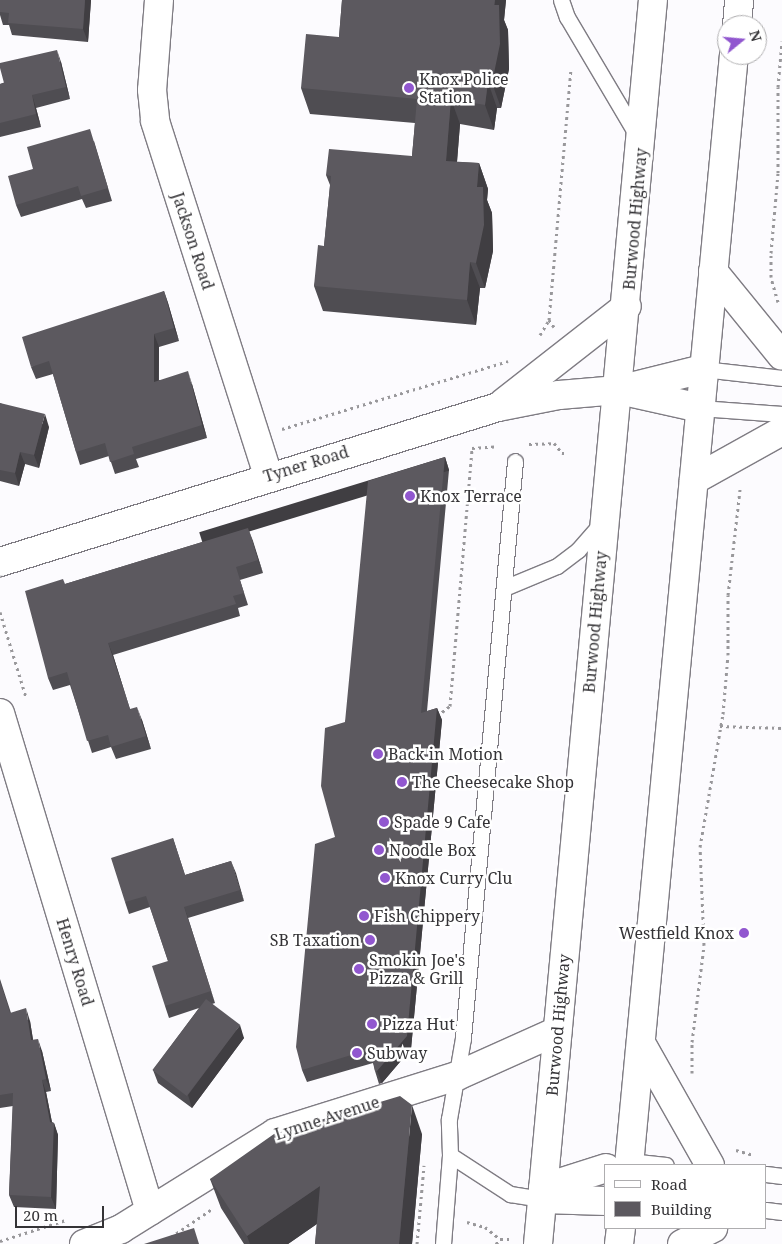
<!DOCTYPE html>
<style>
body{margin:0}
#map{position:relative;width:782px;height:1244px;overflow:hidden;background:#fcfbfe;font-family:"Noto Serif",serif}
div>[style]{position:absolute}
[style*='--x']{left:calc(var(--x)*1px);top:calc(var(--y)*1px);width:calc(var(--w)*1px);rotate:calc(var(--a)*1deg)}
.path>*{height:3px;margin-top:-1.5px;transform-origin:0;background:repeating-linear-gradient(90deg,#99989b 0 2.5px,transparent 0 6.5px)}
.roads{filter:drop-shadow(1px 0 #7f7c83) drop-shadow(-1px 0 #7f7c83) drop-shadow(0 1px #7f7c83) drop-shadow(0 -1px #7f7c83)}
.service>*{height:15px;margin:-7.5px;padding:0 7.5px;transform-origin:7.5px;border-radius:7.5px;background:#fff}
.minor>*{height:28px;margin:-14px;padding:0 14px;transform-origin:14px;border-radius:14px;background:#fff}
.trunk>*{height:28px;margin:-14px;padding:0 14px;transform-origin:14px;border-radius:14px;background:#fff}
.wall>*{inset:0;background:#4f4d52}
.shaded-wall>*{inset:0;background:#403e42;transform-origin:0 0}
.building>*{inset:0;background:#5c595f;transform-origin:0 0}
.dots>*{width:14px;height:14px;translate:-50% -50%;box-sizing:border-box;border:2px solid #fff;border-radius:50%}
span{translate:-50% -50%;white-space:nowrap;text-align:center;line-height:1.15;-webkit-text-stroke:5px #fff;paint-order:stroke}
.poi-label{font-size:16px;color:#343336}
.left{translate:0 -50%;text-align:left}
.right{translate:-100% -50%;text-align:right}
.street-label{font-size:16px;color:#343336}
.legend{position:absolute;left:604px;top:1164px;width:162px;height:65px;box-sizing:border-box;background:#fff;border:1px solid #aeadaf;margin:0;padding:6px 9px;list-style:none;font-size:15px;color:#343336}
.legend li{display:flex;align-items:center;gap:10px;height:25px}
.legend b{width:25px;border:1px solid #aeadaf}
.north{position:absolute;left:717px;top:15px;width:50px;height:50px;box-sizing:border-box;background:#fff;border:1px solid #aeadaf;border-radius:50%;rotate:73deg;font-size:14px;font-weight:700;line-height:20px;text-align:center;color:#343336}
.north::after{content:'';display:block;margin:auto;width:18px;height:22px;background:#9157cf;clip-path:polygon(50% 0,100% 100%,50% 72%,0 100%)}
.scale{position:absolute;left:15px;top:1206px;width:89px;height:22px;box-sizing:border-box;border:2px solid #343336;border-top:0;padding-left:6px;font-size:15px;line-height:18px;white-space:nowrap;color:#343336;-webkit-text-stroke:4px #fff;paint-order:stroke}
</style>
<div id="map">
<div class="path">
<div style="--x:778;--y:302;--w:26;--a:-106"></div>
<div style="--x:771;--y:277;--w:24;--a:-90"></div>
<div style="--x:771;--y:253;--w:80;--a:-85"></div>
<div style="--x:778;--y:173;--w:86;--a:-90"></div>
<div style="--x:778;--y:87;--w:46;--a:-85"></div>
<div style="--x:554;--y:327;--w:9;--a:-126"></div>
<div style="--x:549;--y:320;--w:250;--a:-85"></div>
<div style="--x:540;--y:335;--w:17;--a:-59"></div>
<div style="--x:282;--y:429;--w:236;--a:-16.7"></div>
<div style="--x:529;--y:444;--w:25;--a:-2"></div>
<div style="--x:554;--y:443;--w:13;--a:51"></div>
<div style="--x:562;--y:453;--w:5;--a:0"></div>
<div style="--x:472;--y:448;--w:26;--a:-4"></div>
<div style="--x:0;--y:612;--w:89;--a:73"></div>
<div style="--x:437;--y:716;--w:16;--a:-38"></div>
<div style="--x:450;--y:706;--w:259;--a:-85.1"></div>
<div style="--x:720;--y:726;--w:62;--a:1.8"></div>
<div style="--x:692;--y:1073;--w:31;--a:-90"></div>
<div style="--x:692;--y:1042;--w:98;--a:-82.9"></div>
<div style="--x:704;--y:945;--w:98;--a:-92.3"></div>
<div style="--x:700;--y:847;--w:135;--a:-80.2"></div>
<div style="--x:723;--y:714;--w:59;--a:-85.2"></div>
<div style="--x:728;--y:655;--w:60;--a:-90"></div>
<div style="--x:728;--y:595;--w:107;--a:-83.5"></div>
<div style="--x:736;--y:1150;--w:19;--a:16"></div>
<div style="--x:467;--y:1222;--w:19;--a:16"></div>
<div style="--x:485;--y:1227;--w:19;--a:39"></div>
<div style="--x:171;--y:1237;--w:50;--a:-34.3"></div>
<div style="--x:0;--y:1241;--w:69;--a:-17.7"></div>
<div style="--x:417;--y:1244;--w:79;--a:-84.9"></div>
<div style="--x:496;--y:1244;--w:6;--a:-51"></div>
<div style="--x:500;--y:1239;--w:10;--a:0"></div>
</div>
<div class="roads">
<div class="service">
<div style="--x:561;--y:0;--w:18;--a:71"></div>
<div style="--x:567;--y:17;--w:139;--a:59.4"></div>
<div style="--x:703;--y:369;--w:80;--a:6.5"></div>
<div style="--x:700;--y:408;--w:82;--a:4.2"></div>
<div style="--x:504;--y:588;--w:57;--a:-22.5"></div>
<div style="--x:557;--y:566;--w:26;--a:-37"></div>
<div style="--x:578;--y:550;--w:37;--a:-49"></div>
<div style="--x:450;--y:1155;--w:72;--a:33"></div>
<div style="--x:510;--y:1194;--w:32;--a:9"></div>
<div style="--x:629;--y:1161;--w:37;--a:6"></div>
<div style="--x:766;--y:1174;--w:16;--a:7"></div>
<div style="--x:766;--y:1210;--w:16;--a:7"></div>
<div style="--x:443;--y:1244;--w:89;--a:-85.5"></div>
<div style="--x:450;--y:1155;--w:36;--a:-92"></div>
<div style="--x:449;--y:1119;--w:82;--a:-80.2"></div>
<div style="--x:463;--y:1038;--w:579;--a:-84.85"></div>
</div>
<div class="minor">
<div style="--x:159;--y:0;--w:90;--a:94.4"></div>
<div style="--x:152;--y:90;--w:31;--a:84"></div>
<div style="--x:155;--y:121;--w:373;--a:72.3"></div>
<div style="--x:713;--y:271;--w:109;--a:50.9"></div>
<div style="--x:624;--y:391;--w:78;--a:12.6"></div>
<div style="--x:503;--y:403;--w:157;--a:-38"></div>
<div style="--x:694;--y:480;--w:101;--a:-29.1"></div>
<div style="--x:0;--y:562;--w:522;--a:-17.29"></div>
<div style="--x:498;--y:407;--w:62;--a:-11.1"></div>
<div style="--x:559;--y:395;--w:59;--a:-4.8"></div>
<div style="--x:618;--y:390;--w:88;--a:-13.9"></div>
<div style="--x:0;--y:713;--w:520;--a:73.24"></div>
<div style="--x:642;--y:1045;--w:138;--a:60.5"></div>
<div style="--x:543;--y:1188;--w:66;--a:-17.6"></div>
<div style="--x:542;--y:1199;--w:64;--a:1.8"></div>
<div style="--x:84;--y:1244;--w:40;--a:-22"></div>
<div style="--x:121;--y:1229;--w:181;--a:-31.9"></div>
<div style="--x:275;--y:1133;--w:191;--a:-17.4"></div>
<div style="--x:457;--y:1076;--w:110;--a:-24.2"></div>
<div style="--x:682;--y:1244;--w:35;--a:-27"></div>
</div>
<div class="trunk">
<div style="--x:737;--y:25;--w:25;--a:-85"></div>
<div style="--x:629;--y:1165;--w:1115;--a:-84.6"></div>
<div style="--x:538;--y:1244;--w:1249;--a:-84.72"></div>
<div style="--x:619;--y:1244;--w:16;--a:-83"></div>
</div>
</div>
<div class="wall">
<div style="clip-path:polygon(0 0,91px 0,88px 42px,12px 35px,9px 25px,3px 25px,0 15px)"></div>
<div style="clip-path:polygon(342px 0,506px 0,504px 20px,508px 30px,509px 69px,501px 108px,497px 108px,494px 130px,460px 124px,457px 162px,479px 163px,488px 189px,487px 200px,492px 213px,493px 251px,485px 288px,480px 288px,476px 325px,323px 311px,314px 286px,324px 246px,330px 185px,326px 175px,412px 156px,415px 123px,310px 114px,301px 88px,339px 37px)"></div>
<div style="clip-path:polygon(61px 62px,70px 99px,36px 108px,41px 127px,0 137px,0 84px)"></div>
<div style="clip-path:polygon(94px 141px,112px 201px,86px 208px,82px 199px,21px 217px,16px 205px,33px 169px)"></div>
<div style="clip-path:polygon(164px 291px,168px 303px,179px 341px,159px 347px,159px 380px,192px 384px,207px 438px,136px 459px,139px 467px,115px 474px,109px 456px,80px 465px,76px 452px,53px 374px,36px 379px,31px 367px)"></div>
<div style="clip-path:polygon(0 403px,49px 427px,39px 468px,25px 464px,19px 486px,0 481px)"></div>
<div style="clip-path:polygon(445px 457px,449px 470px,427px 711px,437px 708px,442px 720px,411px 1049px,382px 1083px,379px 1084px,375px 1071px,373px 1063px,307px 1082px,302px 1070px,335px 837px,345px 722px)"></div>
<div style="clip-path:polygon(248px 528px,263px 573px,240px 580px,248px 605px,238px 608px,240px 616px,113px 655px,130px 709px,142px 720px,151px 749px,116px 759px,111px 747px,92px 753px,70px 685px,53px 690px,48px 678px,65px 584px)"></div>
<div style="clip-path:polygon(173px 838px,185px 875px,231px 861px,244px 901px,188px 918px,215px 1003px,212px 1004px,244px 1038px,192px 1108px,158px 1083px,153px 1070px,199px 1008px,169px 1018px,165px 1006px,168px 961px,150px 907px,129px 914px,125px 902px)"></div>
<div style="clip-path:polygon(0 979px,11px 1013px,30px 1021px,33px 1040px,42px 1051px,51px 1091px,46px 1092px,52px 1122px,54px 1123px,58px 1135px,56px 1209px,14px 1207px,9px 1195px,13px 1106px,0 1108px)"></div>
<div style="clip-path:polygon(422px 1134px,412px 1244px,315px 1244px,317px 1224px,288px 1244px,244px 1244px,221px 1208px,210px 1179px)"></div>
</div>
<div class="shaded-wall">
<div style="clip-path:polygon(85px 0,91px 0,88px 42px,83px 29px)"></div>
<div style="clip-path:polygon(495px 0,506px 0,504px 20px,508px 30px,509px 69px,501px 108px,492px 83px)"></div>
<div style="clip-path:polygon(57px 50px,61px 62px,70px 99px,66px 87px)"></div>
<div style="clip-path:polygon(488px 82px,497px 108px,494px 130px,485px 105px)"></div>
<div style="clip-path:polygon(32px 95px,36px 108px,41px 127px,36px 114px)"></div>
<div style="clip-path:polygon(451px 99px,460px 124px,455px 186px,446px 161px)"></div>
<div style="clip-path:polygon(479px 163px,488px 189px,487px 200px,492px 213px,493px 251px,485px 288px,476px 263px,477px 187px)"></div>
<div style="clip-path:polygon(470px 262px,480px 288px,476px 325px,467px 300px)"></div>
<div style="clip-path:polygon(164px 291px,168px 303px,179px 341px,174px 328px)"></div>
<div style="clip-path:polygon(154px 334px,159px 347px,158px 394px,154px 382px)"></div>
<div style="clip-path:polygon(188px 371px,192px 384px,207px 438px,202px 425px)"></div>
<div style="clip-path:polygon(45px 414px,49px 427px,39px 468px,34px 455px)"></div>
<div style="clip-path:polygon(20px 452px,25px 464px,19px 486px,15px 473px)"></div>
<div style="left:445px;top:457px;width:14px;height:257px;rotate:73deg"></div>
<div style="clip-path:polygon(248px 528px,253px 541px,263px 573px,258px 560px)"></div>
<div style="clip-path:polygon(108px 643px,113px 655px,134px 722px,130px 709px)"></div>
<div style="clip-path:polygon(137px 707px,142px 720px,151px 749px,146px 736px)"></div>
<div style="clip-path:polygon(437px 708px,442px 720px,411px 1049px,382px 1083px,377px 1071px)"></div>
<div style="clip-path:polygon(231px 861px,236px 873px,244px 901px,240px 890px)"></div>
<div style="clip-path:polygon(184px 907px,188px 918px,215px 1003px,211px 991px)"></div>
<div style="clip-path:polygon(26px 1008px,30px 1021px,35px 1052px,31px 1040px)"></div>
<div style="clip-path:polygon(240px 1025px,244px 1038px,192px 1108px,188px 1095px)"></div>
<div style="clip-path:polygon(38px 1039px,42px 1051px,51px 1091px,46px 1079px)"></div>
<div style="clip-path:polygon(42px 1080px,46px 1092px,54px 1133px,54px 1123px,58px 1135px,56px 1209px,51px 1197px,50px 1122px)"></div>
<div style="clip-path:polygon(412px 1105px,422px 1134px,412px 1244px,399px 1244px)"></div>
<div style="clip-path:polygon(320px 1186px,331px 1214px,288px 1244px,250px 1244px,247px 1236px)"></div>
</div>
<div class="building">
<div style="clip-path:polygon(0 0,85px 0,83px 29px,8px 23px,9px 13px,0 12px)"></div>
<div style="clip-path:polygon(342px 0,495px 0,494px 5px,499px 5px,500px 44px,492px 83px,488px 82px,485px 105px,451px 99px,446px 161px,479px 163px,477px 187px,483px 187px,484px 225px,476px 263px,470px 262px,467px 300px,314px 286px,318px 245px,324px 246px,331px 176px,326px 175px,329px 149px,412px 156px,417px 99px,301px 88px,306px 34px,339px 37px)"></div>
<div style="clip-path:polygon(57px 50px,66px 87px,32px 95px,36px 114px,0 123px,0 84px,4px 83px,0 68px,0 63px)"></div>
<div style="clip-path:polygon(90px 129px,108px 188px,81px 196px,78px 186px,16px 205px,8px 176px,33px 169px,27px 147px)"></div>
<div style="clip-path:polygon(164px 291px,174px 328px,154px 334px,154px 382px,188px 371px,202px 425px,132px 447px,134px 454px,110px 462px,105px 443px,76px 452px,49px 361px,31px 367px,22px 337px)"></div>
<div style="clip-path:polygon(0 403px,45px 414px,34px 455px,20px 452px,15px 473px,0 470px)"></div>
<div style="clip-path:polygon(445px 457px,421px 713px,437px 708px,407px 1036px,377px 1071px,375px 1071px,371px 1049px,302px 1070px,296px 1047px,315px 844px,335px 837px,321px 786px,325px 728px,345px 722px,368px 481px)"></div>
<div style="clip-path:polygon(248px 528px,258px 560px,236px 567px,244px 593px,233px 596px,236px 604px,108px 643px,130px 709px,137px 707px,146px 736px,111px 747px,108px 735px,87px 741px,67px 672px,48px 678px,25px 591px,63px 579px,65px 584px)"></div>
<div style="clip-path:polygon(173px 838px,185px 875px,231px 861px,240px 890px,184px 907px,211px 991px,165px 1006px,152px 966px,168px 961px,146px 896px,125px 902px,111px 858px)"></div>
<div style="clip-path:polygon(0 981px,10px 1013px,26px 1008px,31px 1040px,38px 1039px,46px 1079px,42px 1080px,50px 1122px,54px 1123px,51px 1197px,9px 1195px,13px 1093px,0 1095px)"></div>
<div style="left:206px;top:999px;width:43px;height:89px;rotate:37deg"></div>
<div style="clip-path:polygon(400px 1096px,412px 1105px,399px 1244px,315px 1244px,320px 1186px,247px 1236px,210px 1179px,274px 1134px)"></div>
<div style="clip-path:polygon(194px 1228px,199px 1244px,144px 1244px)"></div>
</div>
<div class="dots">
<div style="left:409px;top:88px;background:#9157cf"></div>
<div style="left:410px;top:496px;background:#9157cf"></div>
<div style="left:378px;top:754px;background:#9157cf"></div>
<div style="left:402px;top:782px;background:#9157cf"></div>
<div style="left:384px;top:822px;background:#9157cf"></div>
<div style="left:379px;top:850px;background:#9157cf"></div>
<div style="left:385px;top:878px;background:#9157cf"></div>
<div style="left:364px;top:916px;background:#9157cf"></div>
<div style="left:744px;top:933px;background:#9157cf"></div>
<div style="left:370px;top:940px;background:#9157cf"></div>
<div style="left:359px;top:969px;background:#9157cf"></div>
<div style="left:372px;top:1024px;background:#9157cf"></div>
<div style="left:357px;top:1053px;background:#9157cf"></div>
</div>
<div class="poi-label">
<span class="left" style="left:419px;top:88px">Knox Police<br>Station</span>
<span class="left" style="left:420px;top:496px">Knox Terrace</span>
<span class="left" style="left:388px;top:754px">Back in Motion</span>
<span class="left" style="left:412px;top:782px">The Cheesecake Shop</span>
<span class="left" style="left:394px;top:822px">Spade 9 Cafe</span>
<span class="left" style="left:389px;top:850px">Noodle Box</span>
<span class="left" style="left:395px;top:878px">Knox Curry Clu</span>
<span class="left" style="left:374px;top:916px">Fish Chippery</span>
<span class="right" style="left:734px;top:933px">Westfield Knox</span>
<span class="right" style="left:360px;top:940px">SB Taxation</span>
<span class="left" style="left:369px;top:969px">Smokin Joe's<br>Pizza &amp; Grill</span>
<span class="left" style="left:382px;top:1024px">Pizza Hut</span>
<span class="left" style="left:367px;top:1053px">Subway</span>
</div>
<div class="street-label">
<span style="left:635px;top:219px;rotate:-85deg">Burwood Highway</span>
<span style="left:193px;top:241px;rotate:72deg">Jackson Road</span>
<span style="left:306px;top:464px;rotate:-17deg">Tyner Road</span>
<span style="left:595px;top:622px;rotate:-85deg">Burwood Highway</span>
<span style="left:75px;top:962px;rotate:73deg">Henry Road</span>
<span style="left:558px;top:1025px;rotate:-85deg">Burwood Highway</span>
<span style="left:327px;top:1118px;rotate:-18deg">Lynne Avenue</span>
</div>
<ul class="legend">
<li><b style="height:6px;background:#fff"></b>Road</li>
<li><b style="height:14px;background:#5c595f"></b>Building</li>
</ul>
<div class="north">N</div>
<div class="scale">20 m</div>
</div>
